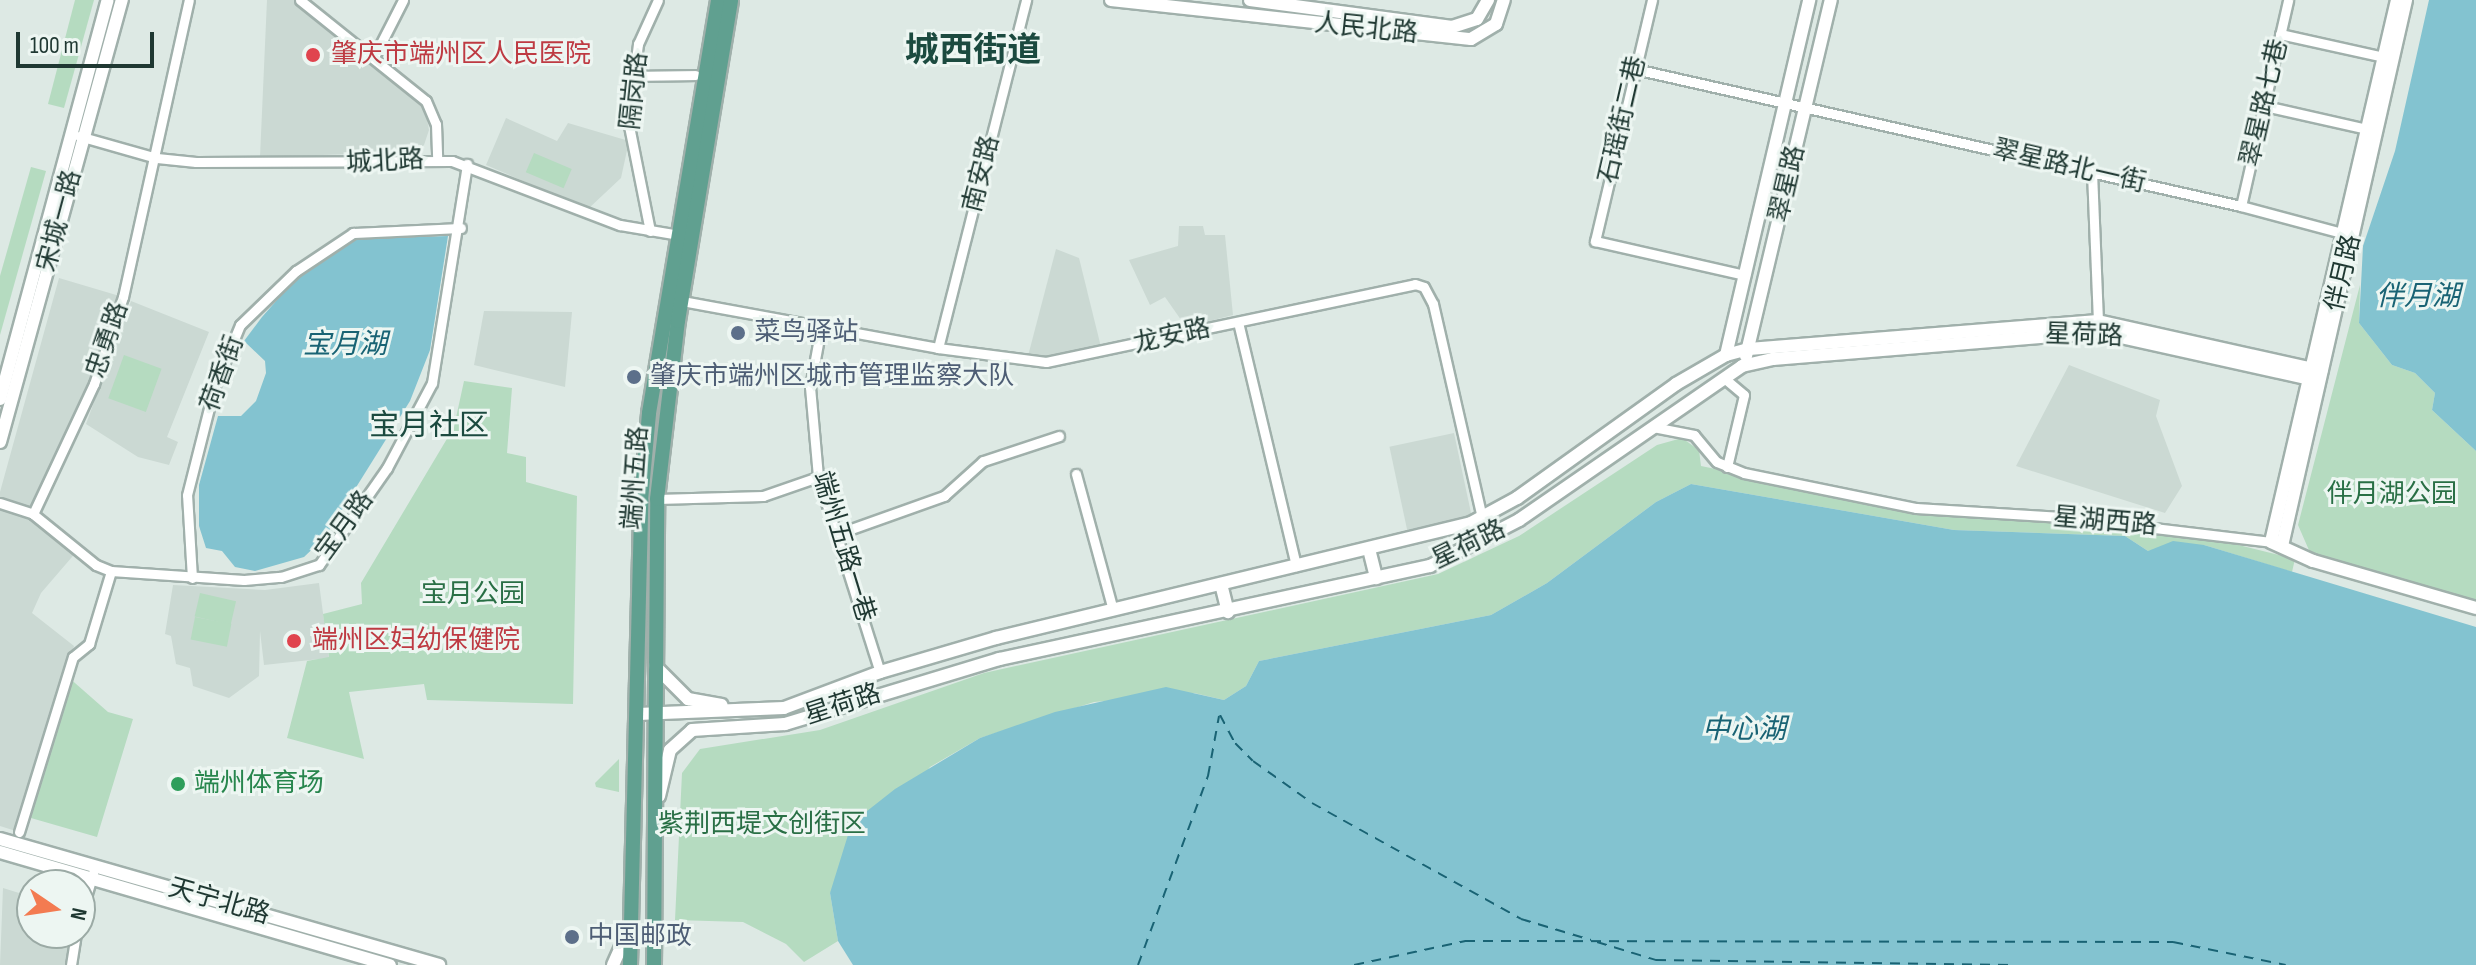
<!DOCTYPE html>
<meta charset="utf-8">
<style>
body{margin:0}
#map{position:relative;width:2476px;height:965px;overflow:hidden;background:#dde9e4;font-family:"Sofia Sans Condensed","Noto Sans SC",sans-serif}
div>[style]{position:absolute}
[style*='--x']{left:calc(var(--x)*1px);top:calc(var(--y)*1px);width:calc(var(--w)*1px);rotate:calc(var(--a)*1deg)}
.built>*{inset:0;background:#cbd9d3;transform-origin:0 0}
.green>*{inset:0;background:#b5dbc0;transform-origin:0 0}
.water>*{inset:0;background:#83c3d0}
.ferry>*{height:2px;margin-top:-1px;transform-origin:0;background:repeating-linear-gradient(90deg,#196374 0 10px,transparent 0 18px)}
.roads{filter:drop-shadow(2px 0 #a0b0ab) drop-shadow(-2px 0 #a0b0ab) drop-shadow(0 2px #a0b0ab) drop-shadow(0 -2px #a0b0ab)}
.street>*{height:9px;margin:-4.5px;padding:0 4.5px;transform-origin:4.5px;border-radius:4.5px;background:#fff}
.secondary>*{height:12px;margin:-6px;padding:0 6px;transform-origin:6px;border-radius:6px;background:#fff}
.primary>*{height:14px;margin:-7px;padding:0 7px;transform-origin:7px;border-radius:7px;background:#60a090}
.dots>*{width:22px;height:22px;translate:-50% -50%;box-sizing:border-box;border:4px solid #edf6f2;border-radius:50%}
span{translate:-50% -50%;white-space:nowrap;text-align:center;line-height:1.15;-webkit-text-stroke:6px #edf6f2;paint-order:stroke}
.street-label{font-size:26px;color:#1f3832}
.health-label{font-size:26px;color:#be3a42}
.left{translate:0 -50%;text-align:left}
.service-label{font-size:26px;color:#4e5e75}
.park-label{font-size:26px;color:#296f45}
.leisure-label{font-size:26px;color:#27864d}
.water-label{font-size:28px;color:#196374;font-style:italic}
.quarter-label{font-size:30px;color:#1b4a3f}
.district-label{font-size:34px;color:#1b4a3f;font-weight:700}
.north{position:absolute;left:16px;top:869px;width:80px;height:80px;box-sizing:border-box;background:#edf6f2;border:2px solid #9baaa5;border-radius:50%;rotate:103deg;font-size:22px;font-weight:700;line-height:32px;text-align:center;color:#1f3832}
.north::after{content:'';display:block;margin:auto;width:28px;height:36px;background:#f37b51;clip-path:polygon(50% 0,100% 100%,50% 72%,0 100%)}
.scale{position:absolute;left:16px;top:32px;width:138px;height:36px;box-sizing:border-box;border:4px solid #1f3832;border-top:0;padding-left:10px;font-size:24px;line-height:28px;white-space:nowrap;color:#1f3832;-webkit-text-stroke:6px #edf6f2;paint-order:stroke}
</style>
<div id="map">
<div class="built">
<div style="clip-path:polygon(267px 0,298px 0,425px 109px,429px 130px,424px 145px,415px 152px,260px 157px)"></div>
<div style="clip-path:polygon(506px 118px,557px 141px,568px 123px,629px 141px,621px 178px,588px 209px,486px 165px)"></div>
<div style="clip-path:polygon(1179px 226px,1203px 226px,1205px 235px,1225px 235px,1233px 315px,1186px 327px,1165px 297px,1150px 305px,1129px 260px,1178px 246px)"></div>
<div style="clip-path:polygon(1056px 249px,1079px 258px,1101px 347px,1057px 358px,1028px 356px)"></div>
<div style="clip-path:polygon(59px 278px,123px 297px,94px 384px,33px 513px,78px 550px,41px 593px,32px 613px,74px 646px,19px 832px,0 826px,0 492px)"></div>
<div style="clip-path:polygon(131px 301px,209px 332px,167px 437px,178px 442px,169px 465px,138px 457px,86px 424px)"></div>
<div style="clip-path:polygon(484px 311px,572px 312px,565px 387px,474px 365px)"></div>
<div style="clip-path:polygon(2069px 365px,2160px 400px,2156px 416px,2182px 486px,2165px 513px,2016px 466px)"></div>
<div style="left:1454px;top:433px;width:85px;height:66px;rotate:78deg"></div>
<div style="clip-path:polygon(319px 583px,329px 658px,264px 665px,260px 631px,259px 676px,229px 698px,193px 686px,190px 668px,176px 664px,171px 636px,165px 634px,173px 585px,265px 590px)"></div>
<div style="clip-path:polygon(3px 888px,32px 897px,32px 933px,76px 933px,70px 965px,0 965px)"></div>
</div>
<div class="green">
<div style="clip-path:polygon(75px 0,94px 0,64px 108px,48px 104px)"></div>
<div style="left:534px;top:153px;width:41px;height:21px;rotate:23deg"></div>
<div style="clip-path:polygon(31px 167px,46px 171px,0 335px,0 276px)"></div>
<div style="clip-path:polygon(2360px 285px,2359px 323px,2392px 365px,2415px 373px,2435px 393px,2432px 410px,2476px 451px,2476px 614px,2315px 564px,2298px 525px)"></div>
<div style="left:124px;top:355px;width:40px;height:46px;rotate:20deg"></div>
<div style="clip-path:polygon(464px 381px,512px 388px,507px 453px,526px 457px,526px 482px,577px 496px,573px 704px,427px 700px,424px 684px,349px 692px,364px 759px,287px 738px,307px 661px,329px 657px,323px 614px,362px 604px,361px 583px,454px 427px)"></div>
<div style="clip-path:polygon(1682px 438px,1699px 450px,1701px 466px,1901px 507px,1969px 517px,2170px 528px,2295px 559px,2292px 572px,2204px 545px,2148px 551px,2125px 536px,1954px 530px,1691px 484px,1656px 502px,1547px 583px,1491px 615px,1259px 661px,1246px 686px,1224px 700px,1194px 693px,1094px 702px,980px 738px,930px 767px,830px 893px,838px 941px,804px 962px,786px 944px,743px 922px,675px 920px,682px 773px,700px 749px,820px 730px,984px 673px,1438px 574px,1519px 536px,1657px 445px)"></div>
<div style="left:200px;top:593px;width:37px;height:24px;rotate:13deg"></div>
<div style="left:195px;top:617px;width:37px;height:23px;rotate:11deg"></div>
<div style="clip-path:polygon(67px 676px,108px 712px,133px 719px,97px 837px,24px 816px)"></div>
<div style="clip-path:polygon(619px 759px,619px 792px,596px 787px,595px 783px)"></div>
</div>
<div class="water">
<div style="clip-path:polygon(2429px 0,2476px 0,2476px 451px,2432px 410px,2435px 393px,2415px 373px,2392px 365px,2359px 323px,2363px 246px,2395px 151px)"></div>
<div style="clip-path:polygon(448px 236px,430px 350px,410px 401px,325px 537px,304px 557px,255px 571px,235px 567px,222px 551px,206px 548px,199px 526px,199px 485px,218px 416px,241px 416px,256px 401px,266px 373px,265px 361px,244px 341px,262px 317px,292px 283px,351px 239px)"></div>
<div style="clip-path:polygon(1691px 484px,1954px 530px,2125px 536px,2148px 551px,2173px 541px,2204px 545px,2476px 627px,2476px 965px,853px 965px,838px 941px,830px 893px,848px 835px,862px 815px,895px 789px,980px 738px,1055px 712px,1166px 687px,1224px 700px,1246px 686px,1259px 661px,1491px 615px,1547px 583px,1656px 502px)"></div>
</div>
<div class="ferry">
<div style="--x:1220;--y:715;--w:32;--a:62"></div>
<div style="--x:1235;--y:743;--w:25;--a:45"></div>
<div style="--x:1253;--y:761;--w:72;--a:35.4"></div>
<div style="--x:1312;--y:803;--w:239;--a:29"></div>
<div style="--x:1521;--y:919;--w:73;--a:16.7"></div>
<div style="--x:1597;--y:942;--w:62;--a:17"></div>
<div style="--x:1656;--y:960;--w:357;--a:0.8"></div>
<div style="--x:1138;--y:965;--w:202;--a:-69.7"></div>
<div style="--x:1208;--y:776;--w:61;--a:-79.6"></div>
<div style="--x:1354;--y:965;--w:114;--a:-12.2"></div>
<div style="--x:1465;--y:941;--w:708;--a:0.08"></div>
<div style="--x:2173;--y:942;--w:115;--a:11.5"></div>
</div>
<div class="roads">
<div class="street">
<div style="--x:300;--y:0;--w:161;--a:38.7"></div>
<div style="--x:426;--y:101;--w:25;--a:67"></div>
<div style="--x:436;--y:124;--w:36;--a:88"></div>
<div style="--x:1652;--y:0;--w:248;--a:103.3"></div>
<div style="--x:1595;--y:241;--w:154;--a:12.8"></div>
<div style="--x:2280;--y:34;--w:107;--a:12.5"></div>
<div style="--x:374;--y:57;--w:64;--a:-63"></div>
<div style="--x:1635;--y:69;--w:621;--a:12.74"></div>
<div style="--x:2241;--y:206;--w:112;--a:15"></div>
<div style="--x:632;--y:76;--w:63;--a:-0.9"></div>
<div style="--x:2265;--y:106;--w:105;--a:12.7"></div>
<div style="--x:79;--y:136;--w:81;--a:15.8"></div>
<div style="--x:157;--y:158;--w:39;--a:6"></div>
<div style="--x:196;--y:162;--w:256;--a:-0.2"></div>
<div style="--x:452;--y:161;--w:180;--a:20.9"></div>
<div style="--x:620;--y:225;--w:60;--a:9.6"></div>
<div style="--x:2092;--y:172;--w:149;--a:87.7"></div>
<div style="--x:2241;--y:206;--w:211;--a:-77.1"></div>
<div style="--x:650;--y:231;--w:112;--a:-101.3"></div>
<div style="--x:628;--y:121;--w:78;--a:-82.6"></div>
<div style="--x:638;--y:44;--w:48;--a:-65.6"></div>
<div style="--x:682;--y:301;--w:260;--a:10.4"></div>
<div style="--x:938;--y:348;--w:109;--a:7.4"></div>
<div style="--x:1046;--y:362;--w:377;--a:-11.9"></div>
<div style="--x:1415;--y:284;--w:9;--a:18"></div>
<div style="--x:1424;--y:287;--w:19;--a:62"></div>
<div style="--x:1433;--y:304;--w:220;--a:77.1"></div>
<div style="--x:1238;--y:322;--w:251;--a:76.6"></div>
<div style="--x:821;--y:327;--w:61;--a:100.4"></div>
<div style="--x:810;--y:387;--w:90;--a:84.9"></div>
<div style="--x:818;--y:477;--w:205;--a:72.4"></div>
<div style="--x:938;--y:348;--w:359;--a:-75.8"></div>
<div style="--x:1724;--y:378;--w:26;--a:40"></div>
<div style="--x:1744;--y:395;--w:74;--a:103.3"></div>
<div style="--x:1653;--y:427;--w:42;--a:11"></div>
<div style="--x:1694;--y:435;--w:35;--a:50"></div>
<div style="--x:1717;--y:462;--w:29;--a:22"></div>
<div style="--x:1744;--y:473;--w:176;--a:11.5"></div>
<div style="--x:1916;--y:508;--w:146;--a:3.5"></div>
<div style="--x:2062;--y:517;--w:210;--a:6.8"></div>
<div style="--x:1076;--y:474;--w:141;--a:74.8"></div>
<div style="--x:657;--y:499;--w:106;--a:-1.6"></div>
<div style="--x:763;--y:496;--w:58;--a:-19.1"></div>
<div style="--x:0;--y:503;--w:35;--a:18"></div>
<div style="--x:33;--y:514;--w:81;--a:39"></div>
<div style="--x:96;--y:565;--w:16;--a:22"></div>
<div style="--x:111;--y:571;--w:133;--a:3.9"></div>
<div style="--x:244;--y:580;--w:37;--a:-5"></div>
<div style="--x:281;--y:577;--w:40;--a:-18"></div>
<div style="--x:319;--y:565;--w:118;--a:-55"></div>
<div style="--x:387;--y:468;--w:96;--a:-62.1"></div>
<div style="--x:432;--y:383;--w:222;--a:-80.9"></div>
<div style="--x:33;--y:514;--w:144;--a:-64.9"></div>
<div style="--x:94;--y:384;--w:92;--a:-71.6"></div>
<div style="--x:123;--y:297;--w:304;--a:-77.5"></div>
<div style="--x:837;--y:534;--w:114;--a:-19.6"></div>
<div style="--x:944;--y:496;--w:52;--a:-41.9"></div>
<div style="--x:983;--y:461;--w:80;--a:-18.2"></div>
<div style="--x:192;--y:578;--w:83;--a:-93.4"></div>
<div style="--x:187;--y:495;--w:110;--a:-75.8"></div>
<div style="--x:214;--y:388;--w:68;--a:-67.6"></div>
<div style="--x:240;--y:325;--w:78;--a:-44"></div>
<div style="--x:296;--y:271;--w:69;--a:-33.7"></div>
<div style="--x:353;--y:233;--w:108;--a:-2.7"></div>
<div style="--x:19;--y:832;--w:183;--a:-72.9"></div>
<div style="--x:73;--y:657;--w:21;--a:-39"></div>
<div style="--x:89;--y:644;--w:76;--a:-73.2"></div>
<div style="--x:80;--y:917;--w:46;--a:-73.5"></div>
<div style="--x:71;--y:965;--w:32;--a:-81"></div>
</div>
<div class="secondary">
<div style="--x:1111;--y:0;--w:362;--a:6.2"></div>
<div style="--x:1471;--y:39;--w:29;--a:-31"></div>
<div style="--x:1496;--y:24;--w:25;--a:-72"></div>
<div style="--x:1250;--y:0;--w:204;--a:7.6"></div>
<div style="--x:1452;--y:27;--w:26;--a:-18"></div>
<div style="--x:1477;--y:19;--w:22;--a:-60"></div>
<div style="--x:2397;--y:0;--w:556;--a:103.09"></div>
<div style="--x:2271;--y:542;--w:46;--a:24.3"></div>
<div style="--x:2313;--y:561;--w:170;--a:16.1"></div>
<div style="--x:1726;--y:355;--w:365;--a:-76.8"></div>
<div style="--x:1746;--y:356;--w:366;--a:-76.6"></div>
<div style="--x:0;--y:399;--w:413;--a:-74.9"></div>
<div style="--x:0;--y:442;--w:459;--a:-74.6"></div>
<div style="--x:2282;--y:546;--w:560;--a:-77.2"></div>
<div style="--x:1369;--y:549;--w:30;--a:76"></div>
<div style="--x:1221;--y:584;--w:29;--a:76"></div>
<div style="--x:655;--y:666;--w:47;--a:45"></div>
<div style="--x:688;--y:699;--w:34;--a:10"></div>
<div style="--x:638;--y:714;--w:146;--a:-2.4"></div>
<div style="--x:784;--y:708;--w:103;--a:-20.6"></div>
<div style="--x:880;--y:672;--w:121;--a:-16.3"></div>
<div style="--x:996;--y:638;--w:487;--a:-13.6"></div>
<div style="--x:1469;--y:524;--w:55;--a:-28.4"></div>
<div style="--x:1517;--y:498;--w:196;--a:-35.6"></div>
<div style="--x:1676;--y:384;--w:58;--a:-30.1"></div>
<div style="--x:1726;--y:355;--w:24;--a:-15"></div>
<div style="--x:1749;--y:349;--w:350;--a:-4.6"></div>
<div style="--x:2098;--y:321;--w:229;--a:12.6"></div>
<div style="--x:659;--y:796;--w:47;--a:-76.6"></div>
<div style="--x:670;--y:750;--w:30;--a:-42"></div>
<div style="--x:692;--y:730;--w:93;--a:-3.7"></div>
<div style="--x:785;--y:724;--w:224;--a:-16.9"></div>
<div style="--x:999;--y:659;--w:441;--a:-12.2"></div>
<div style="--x:1430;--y:566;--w:100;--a:-27.3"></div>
<div style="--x:1519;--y:520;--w:271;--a:-34.6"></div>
<div style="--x:1742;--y:366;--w:32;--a:-13"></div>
<div style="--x:1773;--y:359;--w:326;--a:-4.7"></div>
<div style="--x:2098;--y:332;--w:226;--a:12.5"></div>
<div style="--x:0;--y:839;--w:457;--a:16"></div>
<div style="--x:0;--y:852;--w:406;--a:16.2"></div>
<div style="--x:613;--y:965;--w:36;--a:-66"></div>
</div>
<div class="primary">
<div style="--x:630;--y:965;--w:465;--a:-88.6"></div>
<div style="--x:641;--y:500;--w:87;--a:-84.7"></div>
<div style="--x:649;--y:413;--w:419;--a:-80.5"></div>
<div style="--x:654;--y:965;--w:466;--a:-89.6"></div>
<div style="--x:657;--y:499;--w:179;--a:-83.3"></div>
<div style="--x:678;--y:321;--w:325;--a:-80.6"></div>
</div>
</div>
<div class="dots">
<div style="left:313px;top:55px;background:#e0444e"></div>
<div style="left:738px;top:333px;background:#5c6f8a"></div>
<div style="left:634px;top:377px;background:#5c6f8a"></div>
<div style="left:294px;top:641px;background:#e0444e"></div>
<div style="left:178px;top:784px;background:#2e9e5b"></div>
<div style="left:572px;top:937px;background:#5c6f8a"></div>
</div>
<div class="street-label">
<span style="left:1366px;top:29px;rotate:6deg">人民北路</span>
<span style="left:635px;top:91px;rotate:-84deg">隔岗路</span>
<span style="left:2265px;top:103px;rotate:-77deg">翠星路七巷</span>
<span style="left:1623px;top:120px;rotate:-77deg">石瑶街二巷</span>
<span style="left:385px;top:162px;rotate:-3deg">城北路</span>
<span style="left:2069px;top:167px;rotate:13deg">翠星路北一街</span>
<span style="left:982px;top:174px;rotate:-76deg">南安路</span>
<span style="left:1788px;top:184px;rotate:-77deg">翠星路</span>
<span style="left:60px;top:221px;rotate:-75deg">宋城一路</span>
<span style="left:2344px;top:273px;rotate:-77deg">伴月路</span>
<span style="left:2084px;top:336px;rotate:2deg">星荷路</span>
<span style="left:1172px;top:337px;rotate:-13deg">龙安路</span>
<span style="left:108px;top:340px;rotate:-71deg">忠勇路</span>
<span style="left:223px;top:374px;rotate:-70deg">荷香街</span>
<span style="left:636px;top:478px;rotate:-86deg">端州五路</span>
<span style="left:2105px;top:522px;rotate:5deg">星湖西路</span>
<span style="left:345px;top:526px;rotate:-54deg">宝月路</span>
<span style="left:1469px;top:545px;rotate:-26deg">星荷路</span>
<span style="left:843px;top:547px;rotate:73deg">端州五路一巷</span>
<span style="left:843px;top:705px;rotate:-18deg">星荷路</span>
<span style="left:219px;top:902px;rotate:16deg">天宁北路</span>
</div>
<div class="health-label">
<span class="left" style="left:331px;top:55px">肇庆市端州区人民医院</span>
<span class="left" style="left:312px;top:641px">端州区妇幼保健院</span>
</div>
<div class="service-label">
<span class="left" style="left:754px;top:333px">菜鸟驿站</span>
<span class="left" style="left:650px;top:377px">肇庆市端州区城市管理监察大队</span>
<span class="left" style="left:588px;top:937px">中国邮政</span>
</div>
<div class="park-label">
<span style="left:2392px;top:495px">伴月湖公园</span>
<span style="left:473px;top:595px">宝月公园</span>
<span style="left:762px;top:825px">紫荆西堤文创街区</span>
</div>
<div class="leisure-label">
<span class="left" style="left:194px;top:784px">端州体育场</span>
</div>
<div class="water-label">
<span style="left:2418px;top:297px">伴月湖</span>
<span style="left:345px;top:345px">宝月湖</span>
<span style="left:1744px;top:730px">中心湖</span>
</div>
<div class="quarter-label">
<span style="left:429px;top:426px">宝月社区</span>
</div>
<div class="district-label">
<span style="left:973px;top:51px">城西街道</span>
</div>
<div class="north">N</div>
<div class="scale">100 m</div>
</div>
